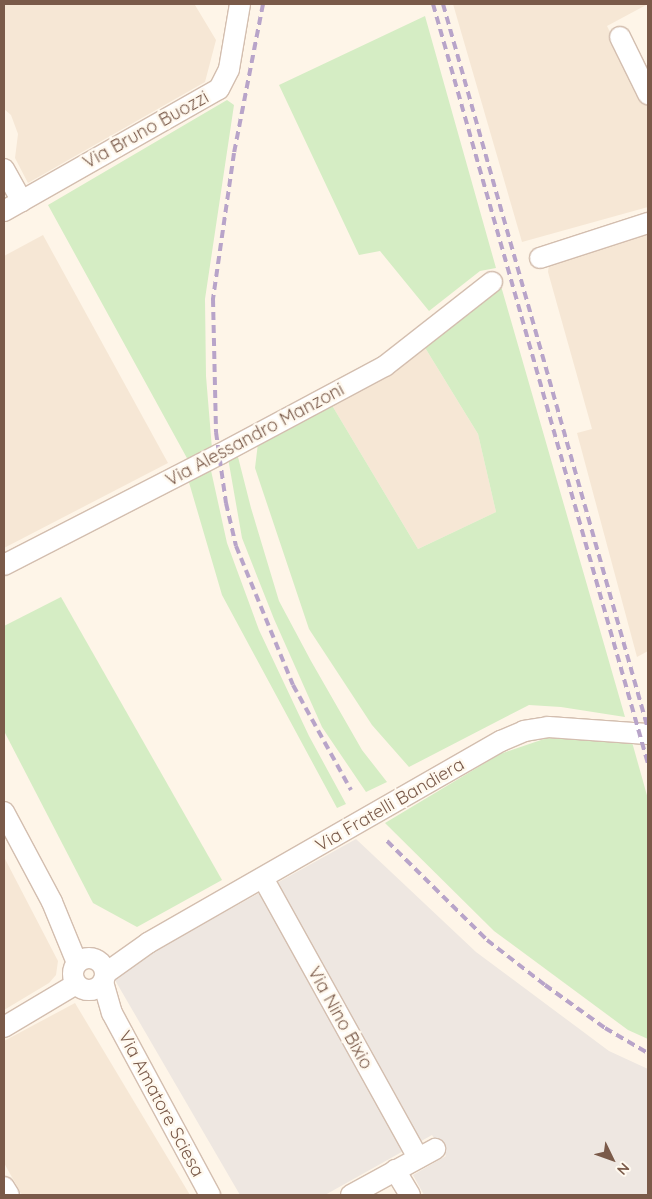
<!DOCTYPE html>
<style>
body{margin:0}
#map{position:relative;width:652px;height:1199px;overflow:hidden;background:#fef5e8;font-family:Quicksand,sans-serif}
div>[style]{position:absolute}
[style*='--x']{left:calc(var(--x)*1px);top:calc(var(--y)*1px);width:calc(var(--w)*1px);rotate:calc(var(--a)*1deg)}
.residential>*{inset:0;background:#f6e7d5}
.industrial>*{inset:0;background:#eee7e1}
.green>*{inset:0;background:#d5edc4}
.roads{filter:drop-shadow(1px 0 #d3beaf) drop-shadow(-1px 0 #d3beaf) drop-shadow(0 1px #d3beaf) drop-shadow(0 -1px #d3beaf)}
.minor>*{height:20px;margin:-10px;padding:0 10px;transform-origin:10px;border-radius:10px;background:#fff}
.minor>.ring{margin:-10px;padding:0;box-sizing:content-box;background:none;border:20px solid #fff;border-radius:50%}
.rail>*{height:4px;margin-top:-2px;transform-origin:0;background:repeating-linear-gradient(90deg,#b8a4c9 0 8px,transparent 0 13px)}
span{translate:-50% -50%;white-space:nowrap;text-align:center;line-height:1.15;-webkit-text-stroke:5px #fff9ef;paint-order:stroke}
.street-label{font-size:18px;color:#7a5a49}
.frame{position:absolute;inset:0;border:5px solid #7a5a49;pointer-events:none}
.north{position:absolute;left:587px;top:1134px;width:50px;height:50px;-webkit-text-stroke:4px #fff9ef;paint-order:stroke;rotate:132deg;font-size:14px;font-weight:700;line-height:20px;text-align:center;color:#7a5a49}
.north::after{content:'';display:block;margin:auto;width:18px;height:22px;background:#7a5a49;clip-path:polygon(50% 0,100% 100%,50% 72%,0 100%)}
</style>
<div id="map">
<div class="residential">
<div style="clip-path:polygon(4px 4px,196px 4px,195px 5px,216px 40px,205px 82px,28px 183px,15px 158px,18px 134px,11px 115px,4px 109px)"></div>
<div style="clip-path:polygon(453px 4px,648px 4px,607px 26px,648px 108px,648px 207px,522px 242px)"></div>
<div style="clip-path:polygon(648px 232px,648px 651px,637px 657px,577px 433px,592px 429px,548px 272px,549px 264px)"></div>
<div style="clip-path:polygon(43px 235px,168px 463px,4px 548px,4px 256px)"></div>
<div style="clip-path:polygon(424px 346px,478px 434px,496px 512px,418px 549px,330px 402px)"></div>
<div style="clip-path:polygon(4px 857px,58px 961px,56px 975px,49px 983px,4px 1010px)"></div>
<div style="clip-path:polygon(75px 1003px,190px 1195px,22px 1195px,4px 1163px,4px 1041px)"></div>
</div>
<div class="industrial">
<div style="clip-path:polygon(356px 839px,476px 952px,609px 1051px,648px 1069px,648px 1195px,424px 1195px,413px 1175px,446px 1156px,432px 1135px,325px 1195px,240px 1195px,112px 975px)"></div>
</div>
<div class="green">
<div style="clip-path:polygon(425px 16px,496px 268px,480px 271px,429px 311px,380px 251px,359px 255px,279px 85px)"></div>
<div style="clip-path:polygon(227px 100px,234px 105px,205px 299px,206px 376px,212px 449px,188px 460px,48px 205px)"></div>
<div style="clip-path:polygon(501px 286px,625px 717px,561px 707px,529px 705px,409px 767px,372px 725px,309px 629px,255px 468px,258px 443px,330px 402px,418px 549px,496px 512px,478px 434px,424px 346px)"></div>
<div style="clip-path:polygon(238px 457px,251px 508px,279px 601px,311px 661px,362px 750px,387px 782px,366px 792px,322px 727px,274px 619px,242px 538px,228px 458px)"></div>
<div style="clip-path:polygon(210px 466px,227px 543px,259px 630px,309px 736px,346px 804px,337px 808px,222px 595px,188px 479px)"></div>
<div style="clip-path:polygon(61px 597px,222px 880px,137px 927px,93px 903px,4px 731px,4px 626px)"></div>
<div style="clip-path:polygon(547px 738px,632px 742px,648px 799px,648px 1039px,628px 1030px,494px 931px,385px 823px,500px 754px)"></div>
</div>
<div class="roads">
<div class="minor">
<div style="--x:620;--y:37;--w:64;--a:63.8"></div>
<div style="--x:4;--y:169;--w:37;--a:61"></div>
<div style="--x:4;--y:211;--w:247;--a:-29.6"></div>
<div style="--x:219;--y:89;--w:22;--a:-63"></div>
<div style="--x:229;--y:69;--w:66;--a:-80.4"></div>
<div style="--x:540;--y:258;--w:114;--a:-18"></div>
<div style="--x:4;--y:565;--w:243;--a:-27.2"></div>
<div style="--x:220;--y:454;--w:187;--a:-28.1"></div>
<div style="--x:385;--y:366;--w:136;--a:-38.1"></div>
<div style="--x:4;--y:812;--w:102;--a:61.9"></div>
<div style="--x:52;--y:902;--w:66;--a:67.7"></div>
<div style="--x:263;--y:878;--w:320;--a:61"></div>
<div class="ring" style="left:73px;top:958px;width:12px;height:12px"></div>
<div style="--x:106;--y:973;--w:52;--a:-35.5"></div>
<div style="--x:148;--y:943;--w:407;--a:-29.8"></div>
<div style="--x:501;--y:741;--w:25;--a:-23"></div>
<div style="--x:524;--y:731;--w:24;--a:-9"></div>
<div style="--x:548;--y:727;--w:100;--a:4"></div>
<div style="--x:103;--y:982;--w:32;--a:74"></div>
<div style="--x:112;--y:1013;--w:207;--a:61.7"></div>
<div style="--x:4;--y:1027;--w:84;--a:-30.8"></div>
<div style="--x:395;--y:1170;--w:29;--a:59"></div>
<div style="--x:4;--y:1187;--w:9;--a:58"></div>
<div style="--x:351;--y:1195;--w:96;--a:-28.7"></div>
</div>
</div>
<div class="rail">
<div style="--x:263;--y:4;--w:152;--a:101"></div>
<div style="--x:234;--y:153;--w:148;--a:98.2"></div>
<div style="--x:213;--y:299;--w:133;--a:88.7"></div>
<div style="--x:216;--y:432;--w:72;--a:82"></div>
<div style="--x:226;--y:503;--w:44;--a:76.9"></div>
<div style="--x:236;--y:546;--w:150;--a:67.7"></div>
<div style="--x:293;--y:685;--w:120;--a:61.1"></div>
<div style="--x:433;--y:4;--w:790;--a:74.2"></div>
<div style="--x:443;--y:4;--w:753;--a:74.21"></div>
<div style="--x:387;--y:841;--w:141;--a:44.7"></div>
<div style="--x:487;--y:940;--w:73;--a:37.8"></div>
<div style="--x:545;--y:985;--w:74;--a:35.6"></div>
<div style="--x:605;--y:1028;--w:50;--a:30.2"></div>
</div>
<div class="street-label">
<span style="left:146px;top:130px;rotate:-29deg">Via Bruno Buozzi</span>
<span style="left:255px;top:435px;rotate:-28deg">Via Alessandro Manzoni</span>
<span style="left:390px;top:805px;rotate:-30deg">Via Fratelli Bandiera</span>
<span style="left:340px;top:1018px;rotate:61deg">Via Nino Bixio</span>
<span style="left:161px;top:1104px;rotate:62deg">Via Amatore Sciesa</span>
</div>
<div class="frame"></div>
<div class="north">N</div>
</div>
